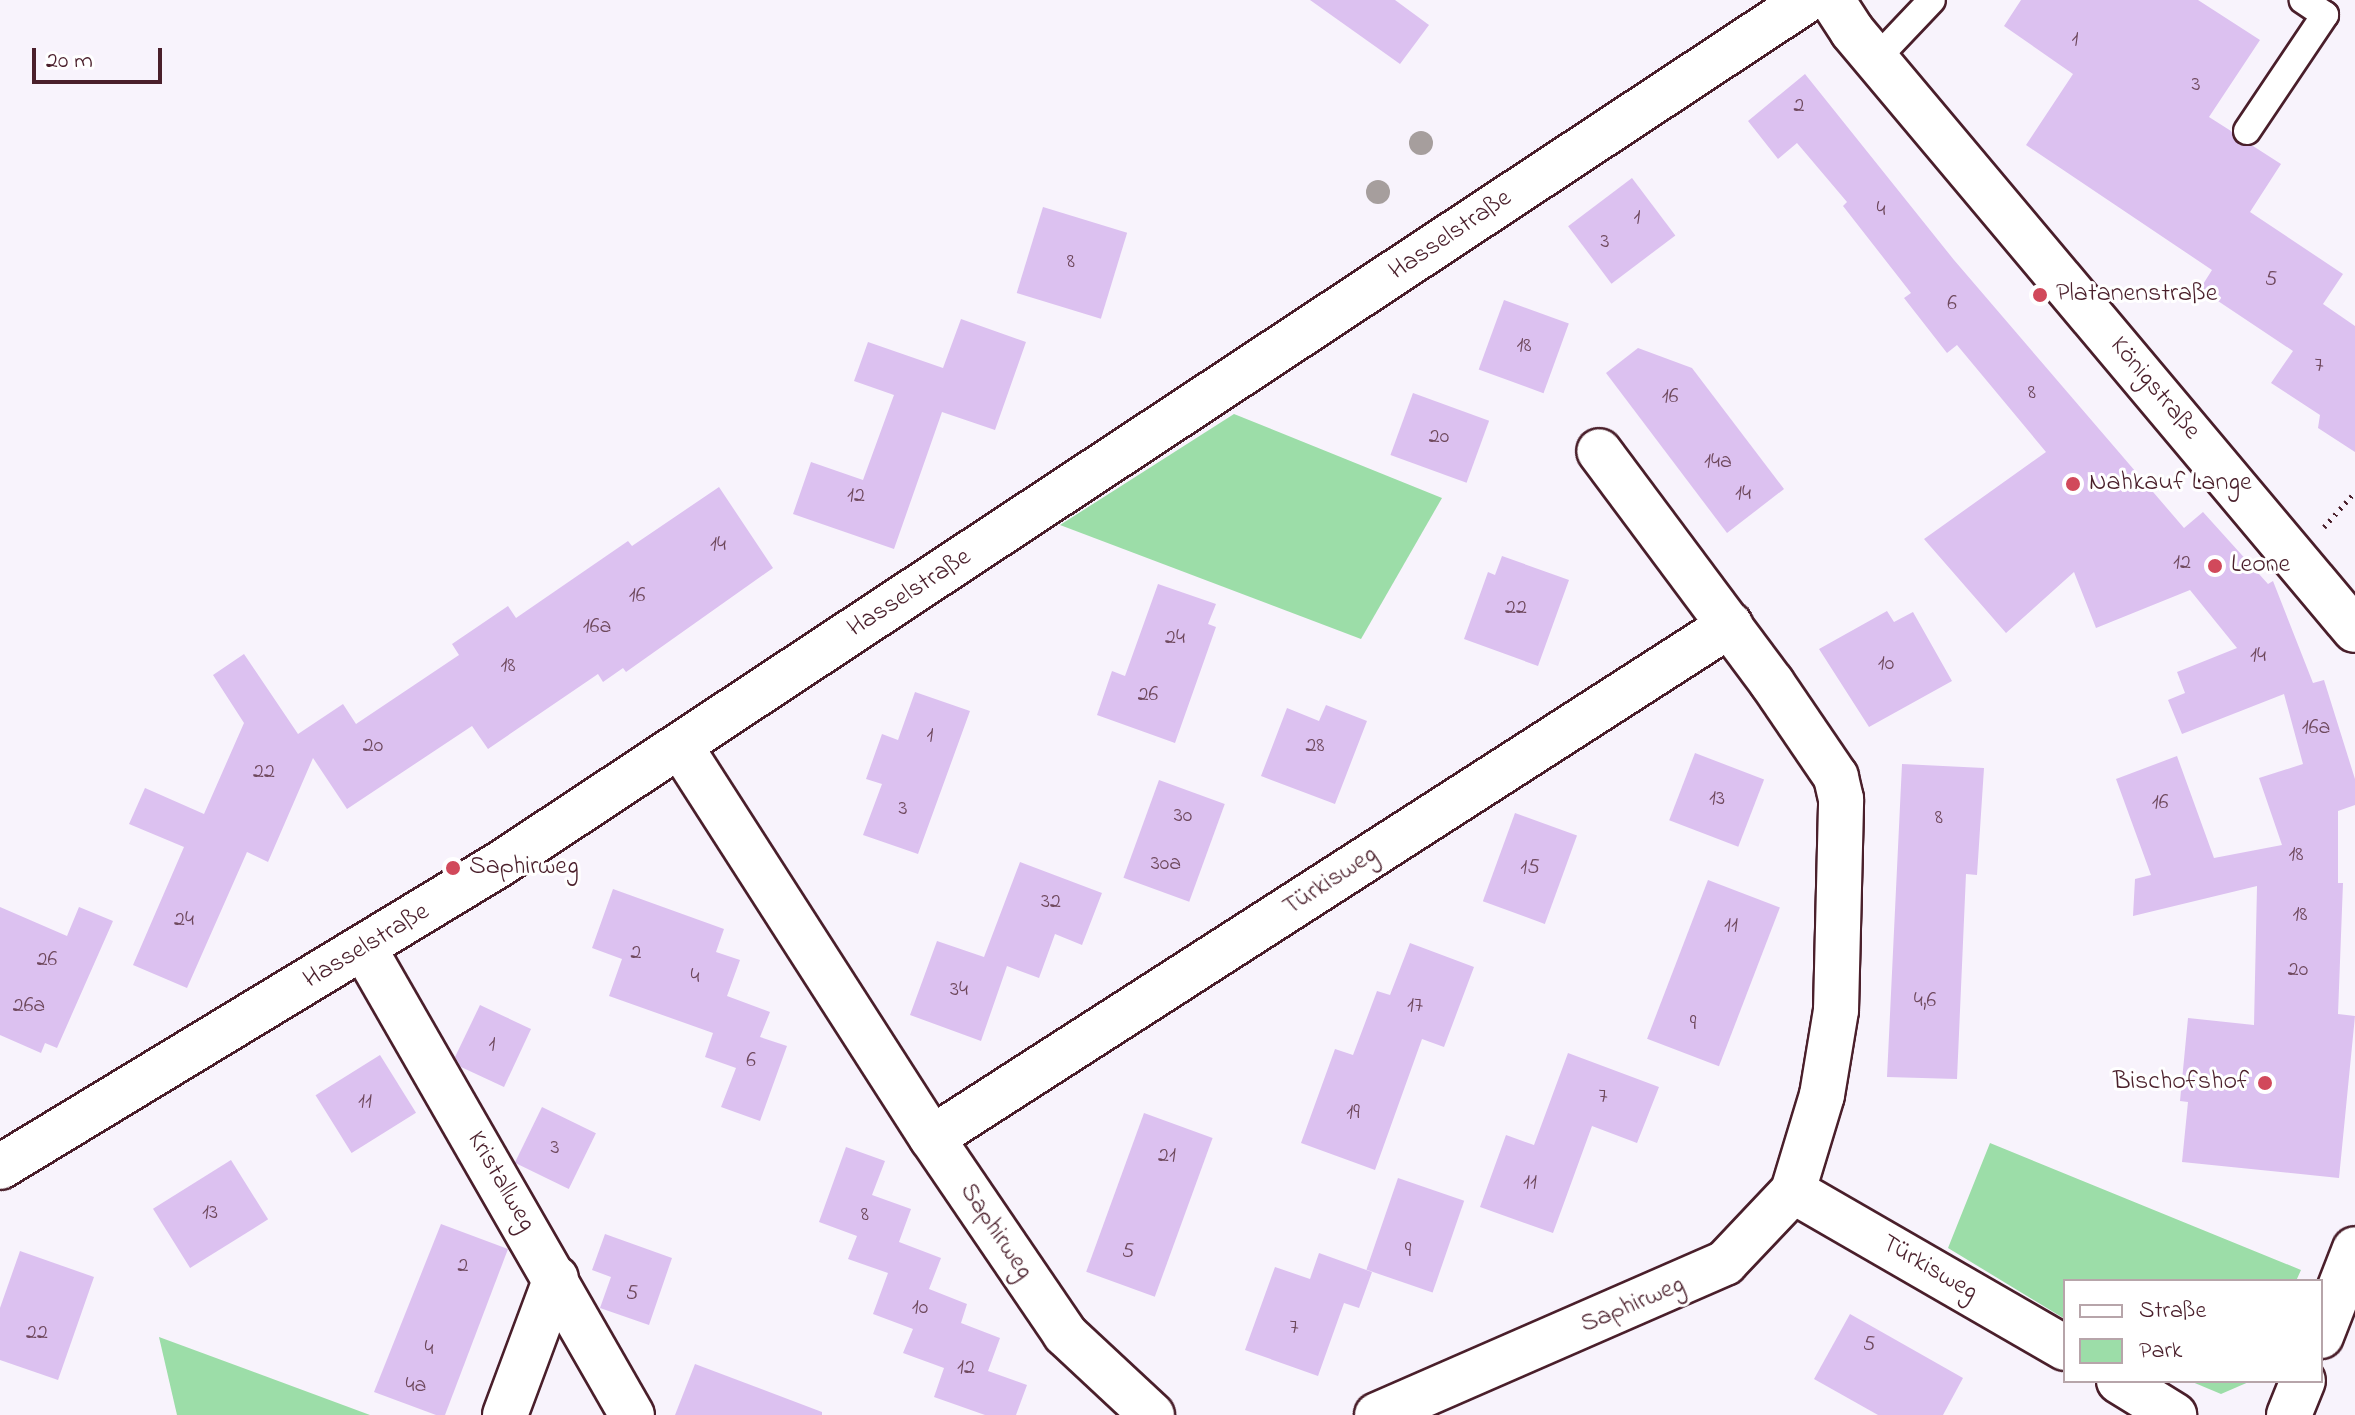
<!DOCTYPE html>
<meta charset="utf-8">
<style>
body{margin:0}
#map{position:relative;width:2355px;height:1415px;overflow:hidden;background:#f8f3fc;font-family:"Indie Flower",sans-serif}
div>[style]{position:absolute}
[style*='--x']{left:calc(var(--x)*1px);top:calc(var(--y)*1px);width:calc(var(--w)*1px);rotate:calc(var(--a)*1deg)}
.green>*{inset:0;background:#9cdda8}
.building>*{inset:0;background:#dcc1f0;transform-origin:0 0}
.path>*{height:5px;margin-top:-2.5px;transform-origin:0;background:repeating-linear-gradient(90deg,#4a1f2b 0 2px,transparent 0 8px)}
.roads{filter:drop-shadow(2px 0 #4a1f2b) drop-shadow(-2px 0 #4a1f2b) drop-shadow(0 2px #4a1f2b) drop-shadow(0 -2px #4a1f2b)}
.lane>*{height:26px;margin:-13px;padding:0 13px;transform-origin:13px;border-radius:13px;background:#fff}
.street>*{height:44px;margin:-22px;padding:0 22px;transform-origin:22px;border-radius:22px;background:#fff}
.trees>*{width:24px;height:24px;margin:-12px;border-radius:50%;background:#a69e9d}
.dots>*{width:22px;height:22px;translate:-50% -50%;box-sizing:border-box;border:4px solid #fff;border-radius:50%}
span{translate:-50% -50%;white-space:nowrap;text-align:center;line-height:1.15;-webkit-text-stroke:6px #fff;paint-order:stroke}
.number-label{font-size:22px;color:#6e485c}
.number-label span{-webkit-text-stroke-width:0}
.street-label{font-size:26px;color:#4a1f2b}
.poi-label{font-size:26px;color:#4a1f2b}
.left{translate:0 -50%;text-align:left}
.right{translate:-100% -50%;text-align:right}
.legend{position:absolute;left:2063px;top:1279px;width:260px;height:104px;box-sizing:border-box;background:#fff;border:2px solid #b7a5aa;margin:0;padding:10px 14px;list-style:none;font-size:24px;color:#4a1f2b}
.legend li{display:flex;align-items:center;gap:16px;height:40px}
.legend b{width:40px;border:2px solid #b7a5aa}
.scale{position:absolute;left:32px;top:48px;width:130px;height:36px;box-sizing:border-box;border:4px solid #4a1f2b;border-top:0;padding-left:10px;font-size:24px;line-height:28px;white-space:nowrap;color:#4a1f2b;-webkit-text-stroke:6px #fff;paint-order:stroke}
</style>
<div id="map">
<div class="green">
<div style="clip-path:polygon(1234px 414px,1442px 498px,1361px 639px,1060px 525px)"></div>
<div style="clip-path:polygon(1990px 1143px,2301px 1270px,2296px 1281px,2065px 1281px,2065px 1319px,1948px 1248px)"></div>
<div style="clip-path:polygon(159px 1337px,370px 1415px,177px 1415px)"></div>
<div style="clip-path:polygon(2190px 1381px,2251px 1381px,2221px 1394px)"></div>
</div>
<div class="building">
<div style="clip-path:polygon(1310px 0,1395px 0,1429px 25px,1400px 64px)"></div>
<div style="clip-path:polygon(2021px 0,2198px 0,2260px 40px,2209px 117px,2231px 131px,2239px 145px,2253px 146px,2281px 164px,2250px 212px,2343px 274px,2323px 304px,2355px 326px,2355px 452px,2318px 428px,2320px 415px,2271px 383px,2293px 351px,2200px 289px,2212px 270px,2026px 145px,2073px 74px,2004px 26px)"></div>
<div style="clip-path:polygon(1805px 74px,1954px 260px,2184px 528px,2203px 512px,2268px 584px,2273px 581px,2313px 683px,2324px 680px,2355px 779px,2355px 805px,2338px 811px,2338px 883px,2343px 883px,2338px 1014px,2355px 1016px,2339px 1178px,2182px 1162px,2188px 1102px,2180px 1101px,2188px 1018px,2254px 1025px,2257px 886px,2133px 916px,2135px 879px,2151px 875px,2116px 779px,2177px 756px,2214px 858px,2282px 845px,2259px 778px,2303px 764px,2284px 694px,2182px 734px,2168px 700px,2185px 693px,2177px 672px,2237px 648px,2190px 590px,2096px 628px,2074px 572px,2006px 633px,1924px 539px,2046px 452px,1957px 345px,1947px 353px,1904px 298px,1911px 293px,1843px 206px,1847px 202px,1797px 143px,1778px 159px,1748px 121px)"></div>
<div style="left:1632px;top:178px;width:72px;height:80px;rotate:53deg"></div>
<div style="left:1043px;top:207px;width:88px;height:90px;rotate:17deg"></div>
<div style="left:1504px;top:300px;width:69px;height:74px;rotate:20deg"></div>
<div style="clip-path:polygon(961px 319px,1026px 342px,995px 430px,942px 412px,894px 549px,793px 514px,811px 462px,863px 480px,894px 395px,854px 381px,868px 342px,943px 368px)"></div>
<div style="clip-path:polygon(1638px 348px,1692px 368px,1784px 489px,1727px 533px,1606px 373px)"></div>
<div style="left:1413px;top:393px;width:81px;height:66px;rotate:20deg"></div>
<div style="clip-path:polygon(719px 487px,773px 568px,626px 672px,623px 668px,603px 682px,598px 674px,488px 749px,472px 726px,347px 809px,313px 758px,268px 862px,247px 852px,187px 988px,133px 965px,184px 847px,129px 824px,145px 788px,204px 814px,244px 723px,213px 675px,244px 654px,298px 734px,343px 704px,356px 724px,459px 655px,452px 644px,508px 606px,516px 618px,628px 541px,632px 546px)"></div>
<div style="clip-path:polygon(1502px 556px,1569px 580px,1538px 666px,1464px 639px,1488px 572px,1495px 575px)"></div>
<div style="clip-path:polygon(1158px 584px,1216px 604px,1208px 624px,1216px 627px,1175px 743px,1097px 715px,1112px 671px,1125px 676px)"></div>
<div style="clip-path:polygon(1887px 611px,1894px 622px,1913px 612px,1952px 681px,1869px 727px,1819px 649px)"></div>
<div style="clip-path:polygon(915px 692px,970px 711px,918px 854px,863px 835px,882px 784px,866px 779px,882px 734px,898px 740px)"></div>
<div style="clip-path:polygon(1326px 705px,1367px 721px,1335px 804px,1261px 776px,1287px 708px,1319px 721px)"></div>
<div style="left:1695px;top:753px;width:74px;height:72px;rotate:21deg"></div>
<div style="clip-path:polygon(1902px 764px,1984px 768px,1977px 875px,1966px 874px,1957px 1079px,1887px 1077px)"></div>
<div style="left:1159px;top:780px;width:70px;height:104px;rotate:20deg"></div>
<div style="left:1515px;top:813px;width:66px;height:94px;rotate:20deg"></div>
<div style="clip-path:polygon(1020px 862px,1102px 893px,1082px 945px,1055px 934px,1039px 978px,1007px 966px,981px 1041px,910px 1015px,937px 941px,984px 957px)"></div>
<div style="left:1708px;top:880px;width:77px;height:170px;rotate:21deg"></div>
<div style="clip-path:polygon(613px 889px,724px 929px,716px 952px,740px 960px,727px 996px,770px 1012px,760px 1037px,787px 1046px,760px 1121px,721px 1107px,736px 1068px,705px 1057px,713px 1033px,609px 996px,622px 959px,592px 948px)"></div>
<div style="clip-path:polygon(0 907px,67px 936px,79px 907px,113px 921px,57px 1048px,45px 1043px,41px 1053px,0 1035px)"></div>
<div style="clip-path:polygon(1410px 943px,1474px 967px,1444px 1047px,1422px 1039px,1375px 1170px,1301px 1143px,1335px 1049px,1353px 1055px,1377px 991px,1390px 995px)"></div>
<div style="clip-path:polygon(480px 1005px,531px 1029px,504px 1087px,461px 1067px,455px 1057px)"></div>
<div style="clip-path:polygon(1568px 1053px,1659px 1087px,1637px 1143px,1592px 1126px,1553px 1233px,1480px 1207px,1506px 1135px,1534px 1145px)"></div>
<div style="left:380px;top:1055px;width:68px;height:76px;rotate:58deg"></div>
<div style="left:542px;top:1107px;width:60px;height:62px;rotate:26deg"></div>
<div style="left:1144px;top:1113px;width:73px;height:169px;rotate:20deg"></div>
<div style="clip-path:polygon(846px 1147px,885px 1161px,872px 1195px,911px 1209px,899px 1242px,941px 1258px,929px 1289px,967px 1304px,961px 1323px,1000px 1338px,988px 1371px,1027px 1385px,1016px 1415px,985px 1415px,934px 1397px,944px 1368px,903px 1353px,913px 1329px,873px 1314px,888px 1273px,848px 1259px,857px 1236px,819px 1222px)"></div>
<div style="left:231px;top:1160px;width:70px;height:92px;rotate:58deg"></div>
<div style="left:1398px;top:1178px;width:70px;height:97px;rotate:19deg"></div>
<div style="clip-path:polygon(441px 1224px,508px 1249px,445px 1415px,436px 1415px,374px 1392px)"></div>
<div style="clip-path:polygon(605px 1234px,672px 1258px,649px 1325px,600px 1308px,611px 1277px,592px 1270px)"></div>
<div style="clip-path:polygon(20px 1251px,94px 1277px,58px 1380px,0 1360px,0 1308px)"></div>
<div style="clip-path:polygon(1319px 1253px,1372px 1272px,1359px 1308px,1344px 1303px,1318px 1376px,1245px 1350px,1275px 1267px,1310px 1279px)"></div>
<div style="clip-path:polygon(1850px 1314px,1963px 1378px,1943px 1415px,1878px 1415px,1814px 1379px)"></div>
<div style="clip-path:polygon(695px 1364px,822px 1412px,822px 1415px,675px 1415px)"></div>
</div>
<div class="path">
<div style="--x:2324;--y:527;--w:47;--a:-48.5"></div>
</div>
<div class="roads">
<div class="lane">
<div style="--x:1876;--y:59;--w:81;--a:-46.5"></div>
<div style="--x:2247;--y:131;--w:140;--a:-56.1"></div>
<div style="--x:2325;--y:15;--w:27;--a:-146"></div>
</div>
<div class="street">
<div style="--x:1832;--y:0;--w:37;--a:57"></div>
<div style="--x:1852;--y:31;--w:782;--a:49.98"></div>
<div style="--x:680;--y:746;--w:466;--a:57.3"></div>
<div style="--x:932;--y:1138;--w:237;--a:55.8"></div>
<div style="--x:1065;--y:1334;--w:119;--a:43"></div>
<div style="--x:365;--y:950;--w:536;--a:60.14"></div>
<div style="--x:932;--y:1138;--w:949;--a:-32.74"></div>
<div style="--x:0;--y:1167;--w:585;--a:-31.22"></div>
<div style="--x:500;--y:864;--w:1567;--a:-33.47"></div>
<div style="--x:1793;--y:1191;--w:314;--a:30"></div>
<div style="--x:2321;--y:1336;--w:93;--a:-68.7"></div>
<div style="--x:2119;--y:1381;--w:65;--a:31.7"></div>
<div style="--x:505;--y:1415;--w:146;--a:-69.6"></div>
<div style="--x:1377;--y:1415;--w:380;--a:-23.6"></div>
<div style="--x:1725;--y:1263;--w:99;--a:-46.6"></div>
<div style="--x:1793;--y:1191;--w:100;--a:-73.2"></div>
<div style="--x:1822;--y:1095;--w:86;--a:-80.6"></div>
<div style="--x:1836;--y:1010;--w:211;--a:-88.6"></div>
<div style="--x:1841;--y:799;--w:23;--a:-103"></div>
<div style="--x:1836;--y:777;--w:114;--a:-124.2"></div>
<div style="--x:1772;--y:683;--w:289;--a:-126.7"></div>
<div style="--x:2289;--y:1415;--w:37;--a:-68"></div>
</div>
</div>
<div class="trees">
<div style="left:1421px;top:143px"></div>
<div style="left:1378px;top:192px"></div>
</div>
<div class="dots">
<div style="left:2040px;top:295px;background:#d1495b"></div>
<div style="left:2073px;top:484px;background:#d1495b"></div>
<div style="left:2215px;top:566px;background:#d1495b"></div>
<div style="left:453px;top:868px;background:#d1495b"></div>
<div style="left:2265px;top:1083px;background:#d1495b"></div>
</div>
<div class="number-label">
<span style="left:2075px;top:41px">1</span>
<span style="left:2196px;top:86px">3</span>
<span style="left:1799px;top:107px">2</span>
<span style="left:1881px;top:211px">4</span>
<span style="left:1637px;top:219px">1</span>
<span style="left:1605px;top:243px">3</span>
<span style="left:1071px;top:263px">8</span>
<span style="left:2271px;top:281px">5</span>
<span style="left:1952px;top:305px">6</span>
<span style="left:1524px;top:347px">18</span>
<span style="left:2319px;top:367px">7</span>
<span style="left:2032px;top:394px">8</span>
<span style="left:1670px;top:398px">16</span>
<span style="left:1439px;top:438px">20</span>
<span style="left:1718px;top:463px">14a</span>
<span style="left:1743px;top:495px">14</span>
<span style="left:856px;top:497px">12</span>
<span style="left:718px;top:546px">14</span>
<span style="left:2182px;top:564px">12</span>
<span style="left:637px;top:597px">16</span>
<span style="left:1516px;top:609px">22</span>
<span style="left:597px;top:628px">16a</span>
<span style="left:1175px;top:639px">24</span>
<span style="left:2258px;top:657px">14</span>
<span style="left:1886px;top:665px">10</span>
<span style="left:508px;top:667px">18</span>
<span style="left:1148px;top:696px">26</span>
<span style="left:2316px;top:729px">16a</span>
<span style="left:930px;top:737px">1</span>
<span style="left:373px;top:747px">20</span>
<span style="left:1315px;top:747px">28</span>
<span style="left:264px;top:773px">22</span>
<span style="left:1717px;top:800px">13</span>
<span style="left:2160px;top:804px">16</span>
<span style="left:903px;top:810px">3</span>
<span style="left:1183px;top:817px">30</span>
<span style="left:1939px;top:819px">8</span>
<span style="left:2296px;top:856px">18</span>
<span style="left:1166px;top:865px">30a</span>
<span style="left:1530px;top:869px">15</span>
<span style="left:1051px;top:903px">32</span>
<span style="left:2300px;top:916px">18</span>
<span style="left:184px;top:921px">24</span>
<span style="left:1731px;top:927px">11</span>
<span style="left:636px;top:954px">2</span>
<span style="left:47px;top:961px">26</span>
<span style="left:2298px;top:971px">20</span>
<span style="left:695px;top:978px">4</span>
<span style="left:959px;top:991px">34</span>
<span style="left:1925px;top:1002px">4,6</span>
<span style="left:29px;top:1007px">26a</span>
<span style="left:1415px;top:1007px">17</span>
<span style="left:1693px;top:1025px">9</span>
<span style="left:492px;top:1046px">1</span>
<span style="left:751px;top:1062px">6</span>
<span style="left:1603px;top:1098px">7</span>
<span style="left:365px;top:1103px">11</span>
<span style="left:1353px;top:1114px">19</span>
<span style="left:555px;top:1149px">3</span>
<span style="left:1167px;top:1157px">21</span>
<span style="left:1530px;top:1184px">11</span>
<span style="left:210px;top:1214px">13</span>
<span style="left:865px;top:1216px">8</span>
<span style="left:1408px;top:1252px">9</span>
<span style="left:1128px;top:1253px">5</span>
<span style="left:463px;top:1267px">2</span>
<span style="left:632px;top:1295px">5</span>
<span style="left:920px;top:1309px">10</span>
<span style="left:1294px;top:1329px">7</span>
<span style="left:37px;top:1334px">22</span>
<span style="left:1869px;top:1346px">5</span>
<span style="left:429px;top:1350px">4</span>
<span style="left:966px;top:1369px">12</span>
<span style="left:416px;top:1387px">4a</span>
</div>
<div class="street-label">
<span style="left:1451px;top:236px;rotate:-34deg">Hasselstraße</span>
<span style="left:2154px;top:389px;rotate:50deg">Königstraße</span>
<span style="left:910px;top:594px;rotate:-33deg">Hasselstraße</span>
<span style="left:1331px;top:882px;rotate:-33deg">Türkisweg</span>
<span style="left:367px;top:947px;rotate:-31deg">Hasselstraße</span>
<span style="left:500px;top:1182px;rotate:60deg">Kristallweg</span>
<span style="left:995px;top:1232px;rotate:56deg">Saphirweg</span>
<span style="left:1929px;top:1269px;rotate:30deg">Türkisweg</span>
<span style="left:1633px;top:1306px;rotate:-23deg">Saphirweg</span>
</div>
<div class="poi-label">
<span class="left" style="left:2056px;top:295px">Platanenstraße</span>
<span class="left" style="left:2089px;top:484px">Nahkauf Lange</span>
<span class="left" style="left:2231px;top:566px">Leone</span>
<span class="left" style="left:469px;top:868px">Saphirweg</span>
<span class="right" style="left:2249px;top:1083px">Bischofshof</span>
</div>
<ul class="legend">
<li><b style="height:10px;background:#fff"></b>Straße</li>
<li><b style="height:22px;background:#9cdda8"></b>Park</li>
</ul>
<div class="scale">20 m</div>
</div>
